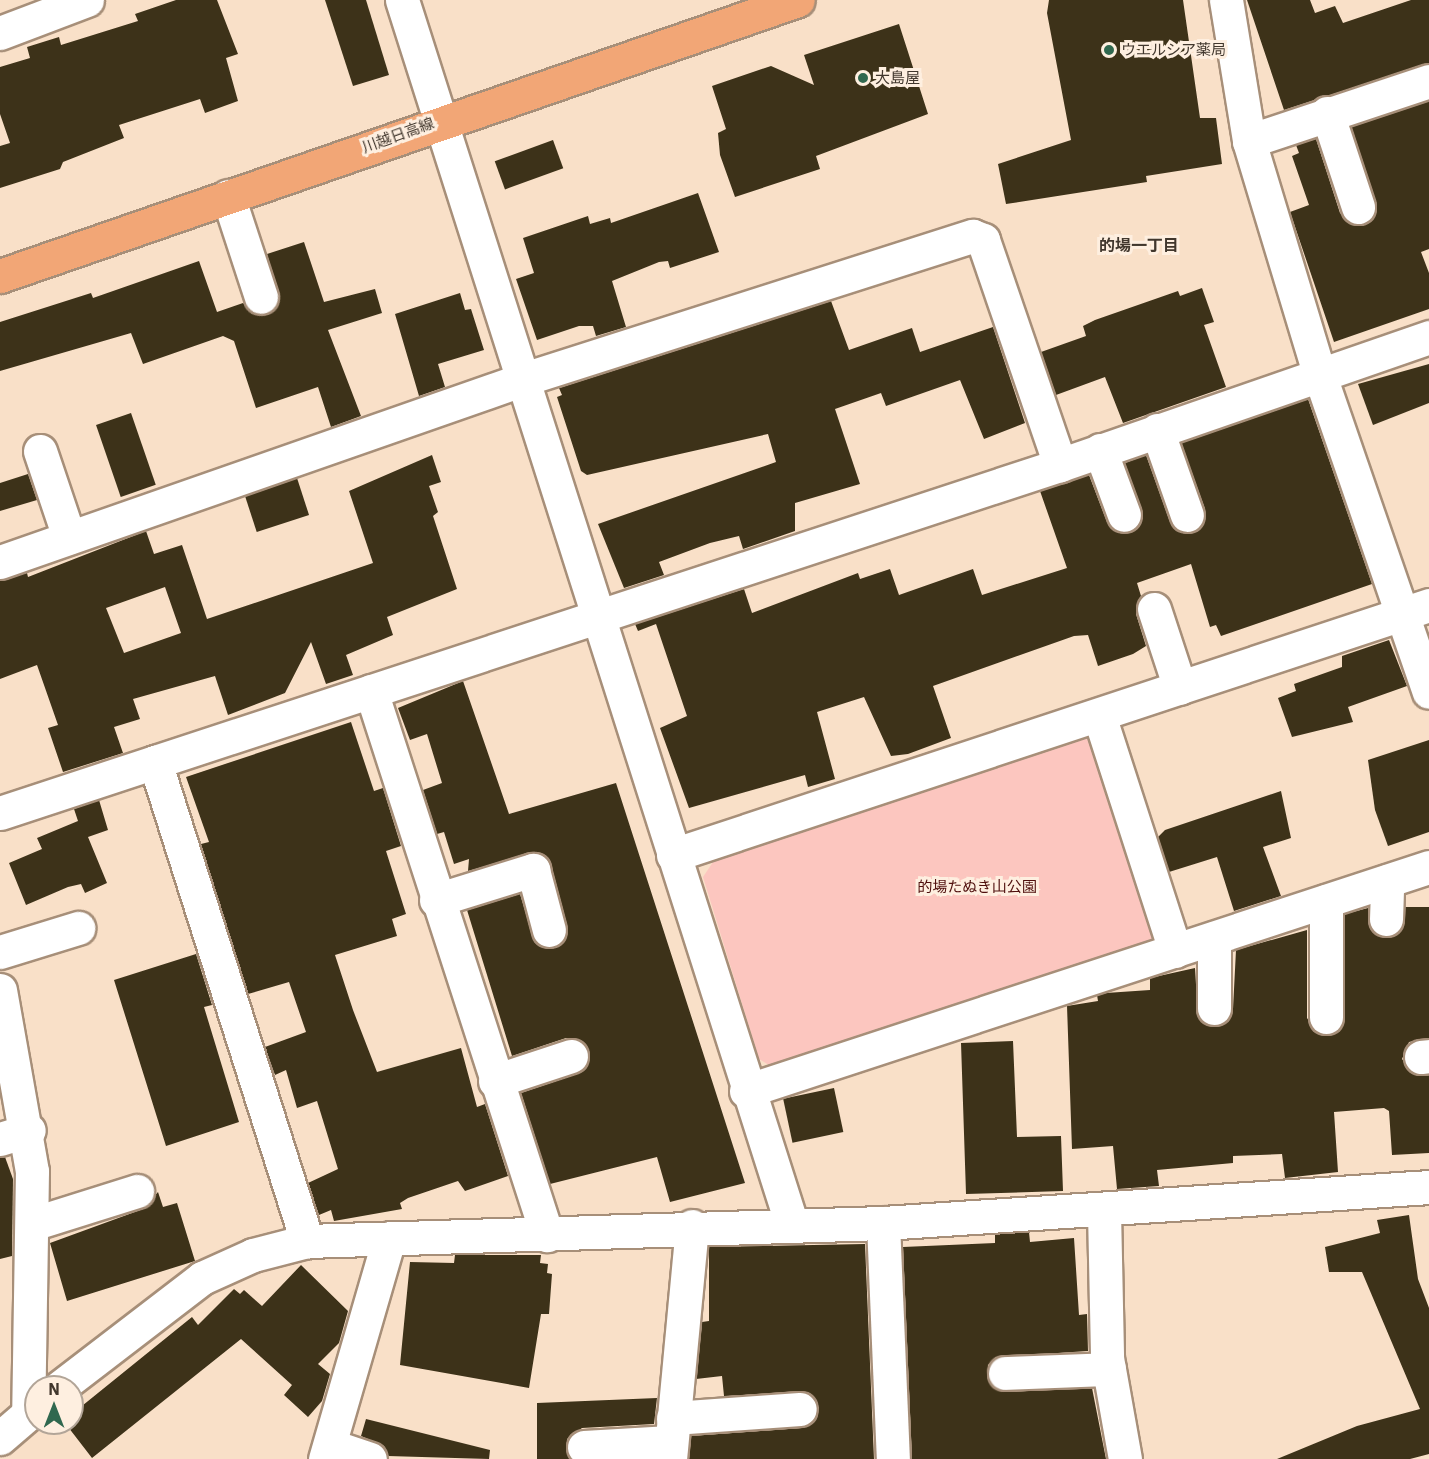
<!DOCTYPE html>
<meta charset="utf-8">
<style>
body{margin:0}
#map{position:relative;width:1429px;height:1459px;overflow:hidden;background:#f9e0c8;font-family:"IBM Plex Sans","Noto Sans JP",sans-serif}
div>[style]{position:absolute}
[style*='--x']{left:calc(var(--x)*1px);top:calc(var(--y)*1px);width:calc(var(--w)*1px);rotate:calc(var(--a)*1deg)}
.green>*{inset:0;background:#fcc6bf}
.building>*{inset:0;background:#3d3219;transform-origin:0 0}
.roads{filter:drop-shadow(2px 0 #a78f79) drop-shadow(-2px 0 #a78f79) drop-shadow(0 2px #a78f79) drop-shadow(0 -2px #a78f79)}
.minor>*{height:33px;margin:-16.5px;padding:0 16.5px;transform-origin:16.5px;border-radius:16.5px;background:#fff}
.major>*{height:33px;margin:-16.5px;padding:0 16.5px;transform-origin:16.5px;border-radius:16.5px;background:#f2a676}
.dots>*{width:16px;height:16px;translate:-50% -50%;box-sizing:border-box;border:3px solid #feefe0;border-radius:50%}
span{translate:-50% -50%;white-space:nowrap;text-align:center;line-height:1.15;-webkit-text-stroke:6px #feefe0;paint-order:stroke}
.poi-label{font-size:15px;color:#41372d}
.left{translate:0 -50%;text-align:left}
.street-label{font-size:15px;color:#41372d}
.park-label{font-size:15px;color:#4f0f0d}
.neighbourhood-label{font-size:16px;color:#41372d;font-weight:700}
.north{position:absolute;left:24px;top:1375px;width:60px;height:60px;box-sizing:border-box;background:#feefe0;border:2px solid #b2a598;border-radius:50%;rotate:0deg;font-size:16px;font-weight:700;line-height:24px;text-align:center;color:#41372d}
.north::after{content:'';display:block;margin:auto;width:21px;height:27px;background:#30684f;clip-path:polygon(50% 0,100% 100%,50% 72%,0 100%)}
</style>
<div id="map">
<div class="green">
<div style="clip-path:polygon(1085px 736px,1097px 746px,1158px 932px,1155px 944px,772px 1067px,759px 1059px,703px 877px,715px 859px)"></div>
</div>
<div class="building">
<div style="clip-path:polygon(176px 0,217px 0,238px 54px,226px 58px,238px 101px,205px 113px,200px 99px,119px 125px,124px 138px,63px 162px,60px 169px,0 188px,0 146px,10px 143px,0 114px,0 67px,30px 58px,27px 47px,59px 37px,61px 45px,138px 21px,135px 14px)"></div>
<div style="clip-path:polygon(325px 0,366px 0,389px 75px,353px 86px)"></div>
<div style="clip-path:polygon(1049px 0,1183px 0,1200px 118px,1216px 118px,1222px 164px,1146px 176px,1147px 182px,1006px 204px,998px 164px,1071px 140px,1047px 13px)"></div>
<div style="clip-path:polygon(1247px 0,1310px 0,1315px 13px,1335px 6px,1343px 23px,1411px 0,1429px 0,1429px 63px,1284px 110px)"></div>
<div style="clip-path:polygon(899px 24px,928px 114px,816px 156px,820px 169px,735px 197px,720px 155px,718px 133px,726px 129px,712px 86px,771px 66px,814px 85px,804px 55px)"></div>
<div style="clip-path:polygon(1429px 101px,1429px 249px,1421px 252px,1429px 273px,1429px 309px,1334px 342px,1290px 212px,1309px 205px,1292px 156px,1299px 153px,1296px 145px,1316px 139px,1340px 213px,1354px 225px,1364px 225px,1372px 219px,1376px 202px,1351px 127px)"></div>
<div style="left:553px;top:140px;width:30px;height:62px;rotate:70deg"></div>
<div style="clip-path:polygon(698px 193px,719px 252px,670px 268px,668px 261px,659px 262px,612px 281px,626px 327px,596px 336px,593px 326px,579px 326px,537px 340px,516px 279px,534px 273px,523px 238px,588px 216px,590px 224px,610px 218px,611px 223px)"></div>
<div style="clip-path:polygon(304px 242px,324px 302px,375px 289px,382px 313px,328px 330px,361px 416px,331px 427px,318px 387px,256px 408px,234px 341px,223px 336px,143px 364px,131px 333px,0 371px,0 322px,91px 293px,93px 298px,199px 261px,217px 312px,243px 303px,257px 315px,267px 315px,279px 300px,267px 254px)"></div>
<div style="clip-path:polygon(1202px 288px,1214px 322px,1204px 325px,1226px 387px,1123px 423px,1105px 377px,1056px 395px,1041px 352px,1086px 336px,1083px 326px,1095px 320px,1178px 291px,1180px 296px)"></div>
<div style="clip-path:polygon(460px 293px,465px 310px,471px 309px,484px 350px,438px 364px,445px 387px,419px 396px,395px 314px)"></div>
<div style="clip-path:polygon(831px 301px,849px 350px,912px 328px,920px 352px,993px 327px,1025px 423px,984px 439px,960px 380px,886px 406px,881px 393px,835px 409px,860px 484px,795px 503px,795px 531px,743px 549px,739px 536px,710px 543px,659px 562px,664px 575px,624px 588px,598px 524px,776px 462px,768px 434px,587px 475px,581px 471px,557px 397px,562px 395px,559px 388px)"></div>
<div style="clip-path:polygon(1429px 364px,1429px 403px,1373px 425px,1358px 384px)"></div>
<div style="clip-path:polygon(1308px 399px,1372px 584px,1221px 636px,1216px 625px,1210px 627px,1191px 564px,1137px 583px,1141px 596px,1136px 614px,1146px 646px,1133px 654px,1098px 666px,1088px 635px,1074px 636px,933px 686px,951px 738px,908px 754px,891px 756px,864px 697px,817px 712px,835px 779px,808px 787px,805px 775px,689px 808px,660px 728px,687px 716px,656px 624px,638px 631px,635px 624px,744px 589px,752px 613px,858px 573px,860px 579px,890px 569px,899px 595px,973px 569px,982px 595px,1067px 568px,1040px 491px,1089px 475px,1107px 522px,1120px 533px,1130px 533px,1143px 518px,1125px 463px,1146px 455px,1170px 522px,1183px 533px,1193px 533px,1202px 527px,1205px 509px,1181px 443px)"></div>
<div style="left:131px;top:413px;width:76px;height:37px;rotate:71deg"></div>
<div style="clip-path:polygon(evenodd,432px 455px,441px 482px,429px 486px,438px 512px,433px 516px,457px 589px,387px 617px,393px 635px,346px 655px,353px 675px,326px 684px,311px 642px,285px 693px,228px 715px,215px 676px,133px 699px,140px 719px,114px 727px,123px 753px,63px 772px,48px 728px,58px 725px,37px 665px,0 679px,0 580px,27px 573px,28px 577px,146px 531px,154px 554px,182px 545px,207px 619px,373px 563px,349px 491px,432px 455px,165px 587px,181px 633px,124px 653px,106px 608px,165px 587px)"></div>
<div style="clip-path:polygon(28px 474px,37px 500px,0 511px,0 483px)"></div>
<div style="left:297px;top:478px;width:39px;height:55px;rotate:72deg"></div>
<div style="clip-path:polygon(1389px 640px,1407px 686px,1348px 707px,1353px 722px,1292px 737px,1278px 698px,1296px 691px,1294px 684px,1342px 667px,1342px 656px)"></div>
<div style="clip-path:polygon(463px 681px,509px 814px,616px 783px,745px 1183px,670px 1202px,657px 1157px,550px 1184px,521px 1093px,577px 1074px,585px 1068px,589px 1051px,583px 1042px,566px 1038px,512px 1056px,467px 910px,520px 894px,535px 943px,554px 948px,563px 943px,567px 926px,551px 865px,537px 852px,468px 871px,469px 859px,454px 864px,444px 832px,437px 834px,423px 790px,442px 783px,427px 734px,410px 740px,398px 708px)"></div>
<div style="clip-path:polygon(351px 722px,374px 791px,383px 788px,401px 846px,386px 851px,406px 914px,392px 919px,397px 936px,335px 955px,353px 1010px,377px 1072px,461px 1048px,477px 1107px,485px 1104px,508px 1176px,465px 1191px,458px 1181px,408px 1198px,400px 1203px,402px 1209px,334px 1221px,331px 1210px,319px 1215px,308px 1183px,338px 1169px,317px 1101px,297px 1108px,286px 1070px,275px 1075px,265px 1047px,306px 1032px,289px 982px,248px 994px,201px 844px,209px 842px,186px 777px)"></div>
<div style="clip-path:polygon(1429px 740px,1429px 832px,1388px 846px,1375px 810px,1368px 760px)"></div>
<div style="clip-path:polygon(1281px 791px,1291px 838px,1263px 847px,1281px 896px,1234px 911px,1217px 857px,1169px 872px,1158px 837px,1165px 830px)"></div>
<div style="clip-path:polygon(99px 800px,108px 830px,88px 837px,107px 883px,85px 893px,81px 884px,68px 887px,26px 905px,9px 863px,42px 849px,37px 838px,78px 821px,74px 809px)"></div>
<div style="clip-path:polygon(1405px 907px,1429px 907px,1429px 1038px,1409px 1042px,1402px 1059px,1413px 1074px,1429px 1075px,1429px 1153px,1392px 1155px,1389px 1111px,1384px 1108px,1334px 1112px,1338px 1172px,1285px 1178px,1282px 1154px,1233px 1156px,1233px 1163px,1157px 1170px,1159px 1186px,1117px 1189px,1113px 1146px,1072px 1149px,1067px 1006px,1098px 1001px,1097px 995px,1106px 993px,1150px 990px,1150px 978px,1195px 968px,1198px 1017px,1205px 1024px,1223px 1024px,1233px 1009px,1236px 950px,1307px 930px,1307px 1018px,1317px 1033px,1335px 1033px,1345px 1017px,1345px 914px,1368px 908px,1370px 928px,1386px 938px,1402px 929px)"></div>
<div style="clip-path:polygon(196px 954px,212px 1005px,204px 1007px,239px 1122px,166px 1146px,114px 980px)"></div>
<div style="clip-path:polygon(1013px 1041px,1017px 1137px,1061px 1136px,1063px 1191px,966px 1194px,961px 1043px)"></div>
<div style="left:834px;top:1088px;width:45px;height:52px;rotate:78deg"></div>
<div style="clip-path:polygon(0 1157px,5px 1157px,13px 1179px,12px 1256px,0 1259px)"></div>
<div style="clip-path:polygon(158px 1192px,163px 1207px,177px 1203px,195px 1261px,67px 1301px,50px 1243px,143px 1209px)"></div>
<div style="clip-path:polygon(1409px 1215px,1418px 1279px,1429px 1308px,1429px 1454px,1410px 1459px,1277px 1459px,1357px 1426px,1420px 1409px,1362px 1272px,1329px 1272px,1325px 1247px,1380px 1233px,1377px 1220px)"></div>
<div style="clip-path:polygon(1029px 1232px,1030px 1242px,1074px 1238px,1079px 1315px,1087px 1314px,1088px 1351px,996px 1357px,988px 1365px,989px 1382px,1006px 1392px,1092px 1388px,1106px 1459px,912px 1459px,903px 1247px,995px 1243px,995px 1234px)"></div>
<div style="clip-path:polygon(865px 1244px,874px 1459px,689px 1459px,691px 1436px,802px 1428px,811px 1424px,819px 1408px,808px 1392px,724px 1396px,722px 1376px,696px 1379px,702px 1322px,709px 1321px,709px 1247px)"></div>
<div style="clip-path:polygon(455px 1255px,541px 1255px,540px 1263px,548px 1264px,547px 1273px,552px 1274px,549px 1314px,541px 1314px,529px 1388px,400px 1365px,410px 1262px,454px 1263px)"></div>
<div style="clip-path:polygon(301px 1265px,348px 1311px,339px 1343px,318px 1364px,330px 1374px,322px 1401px,308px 1417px,284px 1395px,292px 1385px,241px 1339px,92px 1458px,65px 1423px,72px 1423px,72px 1414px,192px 1317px,198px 1325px,234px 1289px,240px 1294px,244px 1290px,262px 1306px)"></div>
<div style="clip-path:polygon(657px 1398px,654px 1424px,582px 1428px,567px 1439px,570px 1459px,537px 1459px,537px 1403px)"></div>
<div style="clip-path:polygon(366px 1419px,490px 1450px,489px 1459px,388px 1456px,384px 1446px,361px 1436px)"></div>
</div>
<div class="roads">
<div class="minor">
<div style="--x:402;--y:0;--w:1286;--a:72.34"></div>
<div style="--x:1226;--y:0;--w:143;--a:80.7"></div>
<div style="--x:1249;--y:141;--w:242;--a:73.2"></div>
<div style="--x:1319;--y:373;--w:337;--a:71"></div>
<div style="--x:0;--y:33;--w:93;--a:-20.8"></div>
<div style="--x:1327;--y:113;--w:99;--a:71.7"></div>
<div style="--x:1249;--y:141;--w:190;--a:-18.4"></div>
<div style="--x:228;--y:196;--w:106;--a:71.9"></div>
<div style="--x:1157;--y:430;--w:90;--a:70.6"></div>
<div style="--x:1100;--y:450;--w:69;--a:69.7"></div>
<div style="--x:40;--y:451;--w:91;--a:71.4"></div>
<div style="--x:0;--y:562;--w:555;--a:-19.25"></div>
<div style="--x:524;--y:379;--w:471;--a:-17.7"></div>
<div style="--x:973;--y:236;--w:11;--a:22"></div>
<div style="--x:983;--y:240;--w:238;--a:71.1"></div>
<div style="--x:1154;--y:609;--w:83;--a:71.8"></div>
<div style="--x:371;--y:691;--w:572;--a:72.07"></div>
<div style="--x:1099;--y:715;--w:248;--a:72.1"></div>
<div style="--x:155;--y:762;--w:503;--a:72.39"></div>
<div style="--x:0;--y:813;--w:1116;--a:-18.18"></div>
<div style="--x:1060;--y:465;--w:391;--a:-19.1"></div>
<div style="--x:673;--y:855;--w:796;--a:-18.3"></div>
<div style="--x:436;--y:900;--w:102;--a:-17.2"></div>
<div style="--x:533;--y:870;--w:62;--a:75.1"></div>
<div style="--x:1326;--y:901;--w:116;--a:90"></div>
<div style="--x:1386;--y:919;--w:38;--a:-88"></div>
<div style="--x:0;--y:952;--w:82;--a:-17.1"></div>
<div style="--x:0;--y:990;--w:184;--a:80"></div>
<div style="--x:32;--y:1171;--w:243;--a:90.9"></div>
<div style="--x:1214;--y:1008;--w:70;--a:-90"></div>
<div style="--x:1421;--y:1057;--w:8;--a:-7"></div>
<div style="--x:495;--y:1081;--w:80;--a:-18.2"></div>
<div style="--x:746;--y:1091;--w:719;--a:-18.16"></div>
<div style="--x:0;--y:1139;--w:30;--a:-17"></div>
<div style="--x:1104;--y:1211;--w:147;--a:88.8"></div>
<div style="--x:1107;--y:1358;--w:103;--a:79.9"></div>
<div style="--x:35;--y:1223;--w:107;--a:-17.4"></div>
<div style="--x:883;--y:1223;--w:236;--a:87.6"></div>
<div style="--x:1005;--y:1373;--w:104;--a:-2.2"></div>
<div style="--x:60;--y:1387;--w:179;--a:-37.5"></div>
<div style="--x:202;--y:1278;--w:56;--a:-24.3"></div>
<div style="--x:253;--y:1255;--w:56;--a:-14.5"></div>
<div style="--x:307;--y:1241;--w:576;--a:-1.79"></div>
<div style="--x:883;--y:1223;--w:547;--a:-3.77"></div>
<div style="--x:673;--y:1418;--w:127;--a:-4.1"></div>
<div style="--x:0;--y:1438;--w:48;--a:-40.7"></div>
<div style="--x:332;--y:1446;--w:40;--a:18.9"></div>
<div style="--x:584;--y:1447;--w:86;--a:-3.3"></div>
<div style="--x:325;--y:1459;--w:230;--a:-73.8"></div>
<div style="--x:670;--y:1459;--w:234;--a:-84.6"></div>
</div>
<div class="major">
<div style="--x:0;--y:276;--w:844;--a:-19.08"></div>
</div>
</div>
<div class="dots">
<div style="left:1109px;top:50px;background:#30684f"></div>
<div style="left:863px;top:78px;background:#30684f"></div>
</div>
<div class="poi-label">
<span class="left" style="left:1121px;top:50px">ウエルシア薬局</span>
<span class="left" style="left:875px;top:78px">大島屋</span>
</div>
<div class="street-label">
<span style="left:398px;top:135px;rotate:-20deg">川越日高線</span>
</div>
<div class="park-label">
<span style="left:977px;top:887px">的場たぬき山公園</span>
</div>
<div class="neighbourhood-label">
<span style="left:1139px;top:245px">的場一丁目</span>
</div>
<div class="north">N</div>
</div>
